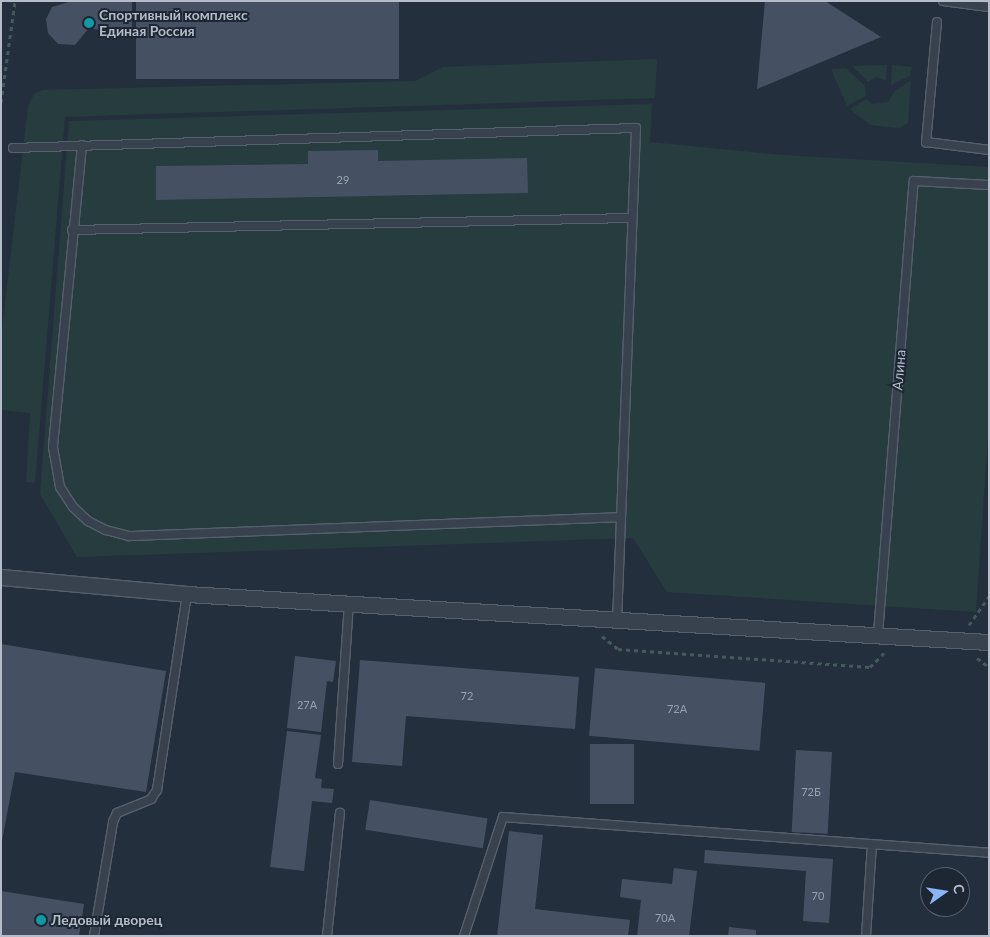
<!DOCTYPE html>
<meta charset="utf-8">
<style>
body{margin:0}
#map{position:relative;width:990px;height:937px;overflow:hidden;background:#242f3e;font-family:Lato,sans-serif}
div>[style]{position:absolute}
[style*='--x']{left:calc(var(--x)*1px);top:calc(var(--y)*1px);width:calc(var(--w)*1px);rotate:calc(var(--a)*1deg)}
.green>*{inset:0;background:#263c3f}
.building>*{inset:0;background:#455162;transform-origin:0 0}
.path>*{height:3px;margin-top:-1.5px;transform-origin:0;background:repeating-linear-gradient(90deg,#44595c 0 4px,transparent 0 8px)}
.roads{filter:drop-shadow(1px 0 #565f6c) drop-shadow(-1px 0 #565f6c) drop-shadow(0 1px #565f6c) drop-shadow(0 -1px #565f6c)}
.lane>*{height:8px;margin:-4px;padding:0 4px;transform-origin:4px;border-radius:4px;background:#38414e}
.street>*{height:15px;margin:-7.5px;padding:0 7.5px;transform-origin:7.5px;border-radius:7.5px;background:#38414e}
.dots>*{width:14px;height:14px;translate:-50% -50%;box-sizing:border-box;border:2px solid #1d2633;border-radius:50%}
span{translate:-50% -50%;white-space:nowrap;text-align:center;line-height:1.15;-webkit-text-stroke:4px #1d2633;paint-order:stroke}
.number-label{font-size:11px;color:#98a1af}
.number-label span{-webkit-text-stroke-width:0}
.poi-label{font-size:14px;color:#b4bcc9;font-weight:700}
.left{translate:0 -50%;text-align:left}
.street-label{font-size:14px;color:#b4bcc9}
.frame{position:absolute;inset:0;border:2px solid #b4bcc9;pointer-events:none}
.north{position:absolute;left:920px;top:867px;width:50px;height:50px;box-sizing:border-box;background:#1d2633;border:1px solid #59626f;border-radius:50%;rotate:77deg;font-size:14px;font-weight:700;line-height:20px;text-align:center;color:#b4bcc9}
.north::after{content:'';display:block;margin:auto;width:18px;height:22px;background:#8ab4f8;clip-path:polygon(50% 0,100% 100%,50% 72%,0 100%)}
</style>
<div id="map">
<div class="green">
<div style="clip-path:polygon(657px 59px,655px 98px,65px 117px,35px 483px,26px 482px,30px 413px,1px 410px,1px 338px,28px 106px,34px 94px,43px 90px,415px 81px,443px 67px)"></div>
<div style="clip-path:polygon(887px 65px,886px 81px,876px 77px,868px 82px,852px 66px)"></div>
<div style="clip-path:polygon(892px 65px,912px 67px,910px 76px,891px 85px)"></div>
<div style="clip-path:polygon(846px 68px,865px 86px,866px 96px,847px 106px,831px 69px)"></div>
<div style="clip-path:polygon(911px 80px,908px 123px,899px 128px,870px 125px,850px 109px,866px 99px,873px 104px,888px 102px,894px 92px)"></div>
<div style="clip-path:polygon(652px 104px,650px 142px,783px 155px,989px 167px,989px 422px,976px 612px,667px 592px,633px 538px,77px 557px,40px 494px,69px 121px)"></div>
</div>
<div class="building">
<div style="clip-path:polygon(72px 1px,132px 1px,132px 36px,89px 28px,75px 45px,58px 44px,48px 33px,46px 19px,52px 7px)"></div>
<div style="left:136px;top:1px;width:263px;height:78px"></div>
<div style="clip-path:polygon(765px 1px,825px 1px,881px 37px,757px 89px)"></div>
<div style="clip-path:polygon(378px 150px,378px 161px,527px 158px,528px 193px,156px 200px,156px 166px,308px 164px,308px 151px)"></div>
<div style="clip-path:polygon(1px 644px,166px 671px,146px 792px,15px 772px,1px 846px)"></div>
<div style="clip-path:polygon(295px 656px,336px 661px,333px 682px,327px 681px,321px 732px,287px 728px)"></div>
<div style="clip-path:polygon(360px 660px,579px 677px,575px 729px,406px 716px,402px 766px,352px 762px)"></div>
<div style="left:595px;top:668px;width:171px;height:68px;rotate:5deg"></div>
<div style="clip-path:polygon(287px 731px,321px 735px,315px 778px,322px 779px,321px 788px,334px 789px,332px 803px,312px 801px,304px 871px,270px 867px)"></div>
<div style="left:590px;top:744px;width:44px;height:60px"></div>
<div style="left:796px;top:750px;width:36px;height:82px;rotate:3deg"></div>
<div style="left:370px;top:800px;width:119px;height:30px;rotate:9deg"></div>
<div style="clip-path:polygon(509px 831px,543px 835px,535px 909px,630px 920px,628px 936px,497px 936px)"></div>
<div style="clip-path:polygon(705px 850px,833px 859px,829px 923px,803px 921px,806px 871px,704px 863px)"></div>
<div style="clip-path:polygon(674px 868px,697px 871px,689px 936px,637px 936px,641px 900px,620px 897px,622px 879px,672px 884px)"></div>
<div style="clip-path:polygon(1px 891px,84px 904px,79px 936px,1px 936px)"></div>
<div style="clip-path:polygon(729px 927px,756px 930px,756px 936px,728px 936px)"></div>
</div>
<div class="path">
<div style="--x:1;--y:102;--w:102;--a:-82.1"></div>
<div style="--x:969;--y:625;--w:35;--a:-55"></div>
<div style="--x:602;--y:636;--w:21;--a:39"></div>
<div style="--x:618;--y:649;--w:253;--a:4.1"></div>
<div style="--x:870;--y:667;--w:20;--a:-45"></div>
<div style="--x:977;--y:658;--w:15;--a:37"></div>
</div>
<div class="roads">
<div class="lane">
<div style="--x:943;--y:1;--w:46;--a:7.4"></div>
<div style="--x:937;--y:22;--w:121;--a:95.2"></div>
<div style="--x:926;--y:142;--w:64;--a:7.2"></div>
<div style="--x:82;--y:145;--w:303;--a:95.5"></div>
<div style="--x:53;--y:447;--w:41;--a:80.1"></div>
<div style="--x:60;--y:487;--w:24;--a:57"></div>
<div style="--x:73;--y:507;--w:21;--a:43"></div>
<div style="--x:88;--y:521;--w:20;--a:27"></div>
<div style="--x:106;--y:530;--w:24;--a:15"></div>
<div style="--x:129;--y:536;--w:492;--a:-2.2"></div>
<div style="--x:13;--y:148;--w:623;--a:-1.84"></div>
<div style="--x:636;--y:128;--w:490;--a:92.2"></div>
<div style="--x:72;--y:230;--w:560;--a:-1.23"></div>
<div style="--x:878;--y:634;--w:454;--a:-85.5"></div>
<div style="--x:914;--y:181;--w:75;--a:3.1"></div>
<div style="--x:338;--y:764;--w:161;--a:-86.1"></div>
<div style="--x:94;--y:936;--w:116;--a:-80.5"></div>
<div style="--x:113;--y:822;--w:10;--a:-66"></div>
<div style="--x:117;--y:813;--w:37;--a:-22"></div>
<div style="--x:151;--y:799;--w:11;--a:-56"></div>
<div style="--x:157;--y:790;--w:198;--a:-81.3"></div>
<div style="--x:327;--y:936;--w:124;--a:-84"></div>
<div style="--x:464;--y:936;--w:125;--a:-71.9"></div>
<div style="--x:503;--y:817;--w:487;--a:4.2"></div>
<div style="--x:866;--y:936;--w:92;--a:-86.3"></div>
</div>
<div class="street">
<div style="--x:1;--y:577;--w:187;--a:5.2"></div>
<div style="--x:187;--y:594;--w:803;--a:3.43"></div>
</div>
</div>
<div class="dots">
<div style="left:89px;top:23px;background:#0f9aa8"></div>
<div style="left:41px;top:920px;background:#0f9aa8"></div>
</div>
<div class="number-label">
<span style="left:343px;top:180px">29</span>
<span style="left:467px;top:696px">72</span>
<span style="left:307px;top:705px">27А</span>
<span style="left:677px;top:709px">72А</span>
<span style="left:811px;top:792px">72Б</span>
<span style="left:818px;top:896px">70</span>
<span style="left:665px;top:918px">70А</span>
</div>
<div class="poi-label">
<span class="left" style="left:99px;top:23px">Спортивный комплекс<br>Единая Россия</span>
<span class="left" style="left:51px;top:920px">Ледовый дворец</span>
</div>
<div class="street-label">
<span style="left:899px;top:370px;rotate:-85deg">Алина</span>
</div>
<div class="frame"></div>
<div class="north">С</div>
</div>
